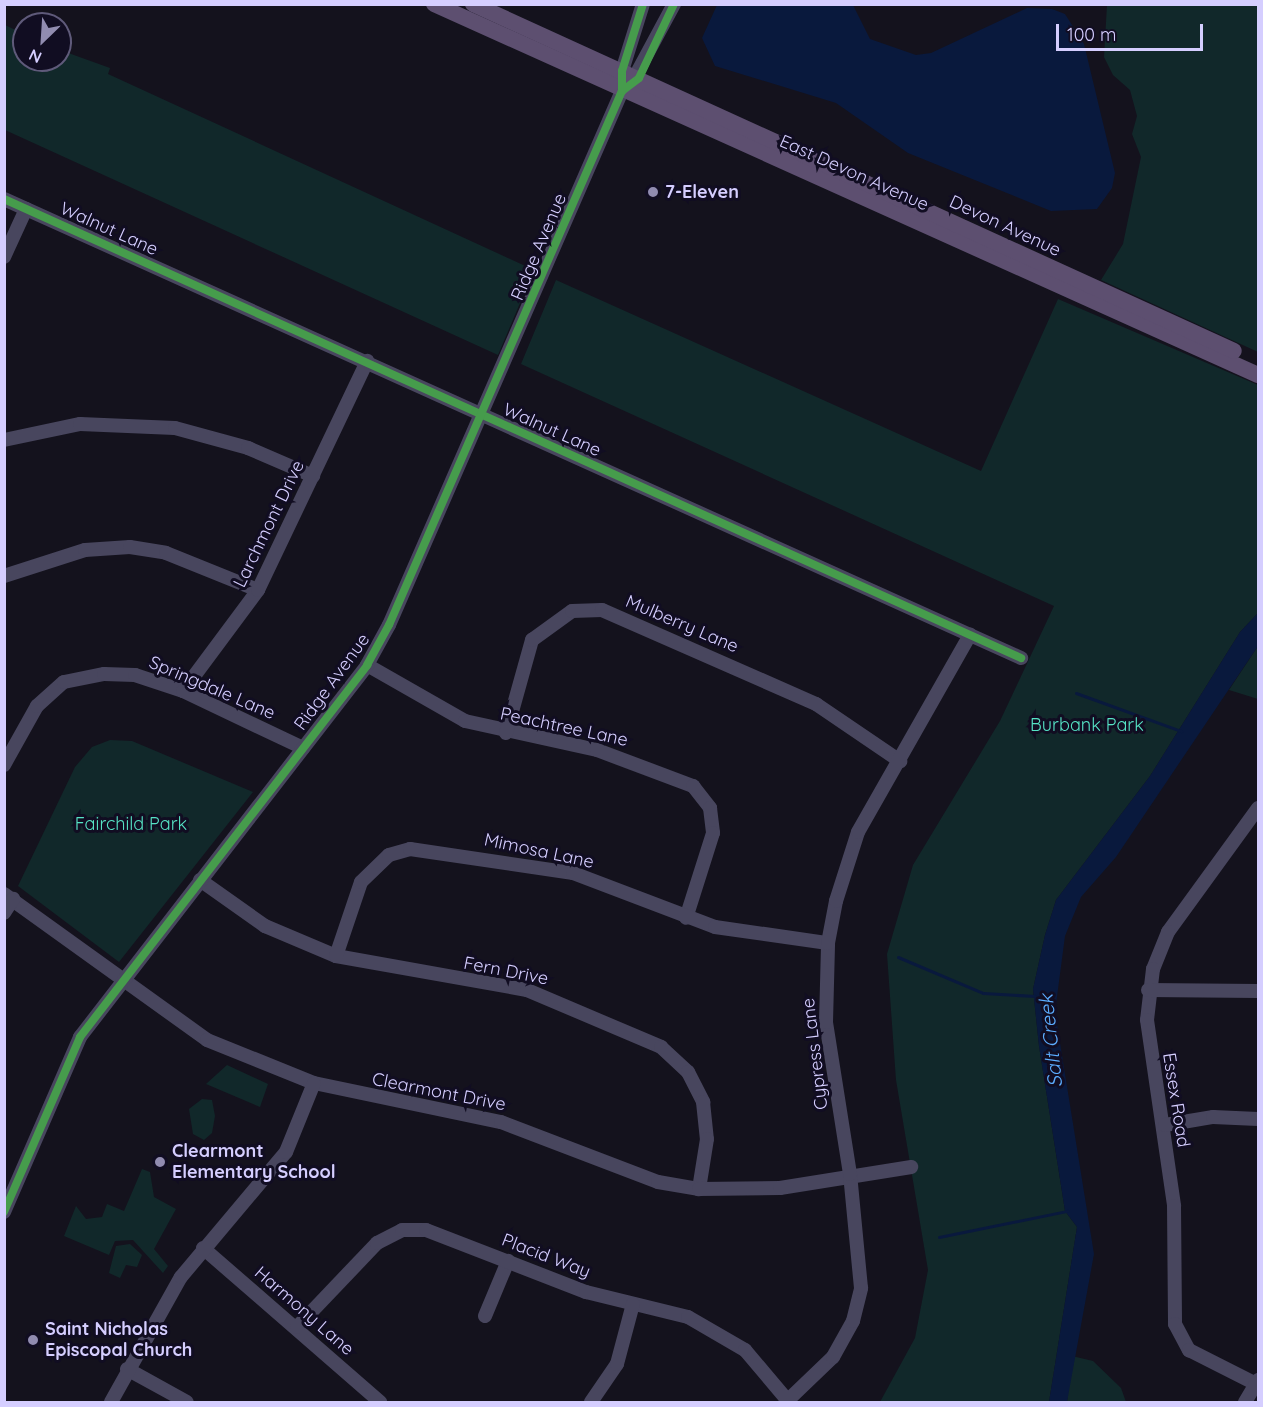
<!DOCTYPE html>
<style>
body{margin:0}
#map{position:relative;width:1263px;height:1407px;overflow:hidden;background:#14121d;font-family:Quicksand,sans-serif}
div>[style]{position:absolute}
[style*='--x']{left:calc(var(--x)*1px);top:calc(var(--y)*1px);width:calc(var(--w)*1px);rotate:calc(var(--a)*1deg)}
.green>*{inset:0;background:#11282a}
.water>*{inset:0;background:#09193d}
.stream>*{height:3px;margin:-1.5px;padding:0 1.5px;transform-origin:1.5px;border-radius:1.5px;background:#09193d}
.minor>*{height:14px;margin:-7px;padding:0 7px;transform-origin:7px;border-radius:7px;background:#48465e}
.major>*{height:16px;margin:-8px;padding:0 8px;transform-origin:8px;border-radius:8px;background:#5d4f70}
.cycleway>*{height:8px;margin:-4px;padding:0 4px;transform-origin:4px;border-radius:4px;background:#469c4c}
.dots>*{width:16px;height:16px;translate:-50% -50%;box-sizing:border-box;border:3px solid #110d22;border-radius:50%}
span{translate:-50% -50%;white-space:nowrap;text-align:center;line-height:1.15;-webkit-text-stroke:6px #110d22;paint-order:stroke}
.street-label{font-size:18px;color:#d5ceff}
.poi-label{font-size:18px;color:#d5ceff;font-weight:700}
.left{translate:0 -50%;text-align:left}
.park-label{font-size:18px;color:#56e3c5}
.water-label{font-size:20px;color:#5cadff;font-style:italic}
.frame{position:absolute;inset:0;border:6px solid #d5ceff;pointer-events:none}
.north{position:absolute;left:12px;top:12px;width:60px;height:60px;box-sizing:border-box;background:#110d22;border:2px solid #5f5a7a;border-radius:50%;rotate:205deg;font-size:16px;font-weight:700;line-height:24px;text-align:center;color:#d5ceff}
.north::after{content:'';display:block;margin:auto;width:21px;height:27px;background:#918cb0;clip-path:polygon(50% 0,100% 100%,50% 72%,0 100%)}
.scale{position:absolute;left:1056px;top:24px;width:147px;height:27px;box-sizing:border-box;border:3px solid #d5ceff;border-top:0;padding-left:8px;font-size:18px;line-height:21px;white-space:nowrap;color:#d5ceff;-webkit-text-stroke:4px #110d22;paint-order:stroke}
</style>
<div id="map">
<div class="green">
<div style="clip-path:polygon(1107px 5px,1258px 5px,1258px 352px,1101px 280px,1123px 244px,1141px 157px,1132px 134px,1137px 116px,1130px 90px,1113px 75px,1104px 57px)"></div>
<div style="clip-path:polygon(5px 25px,24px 34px,24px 60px,60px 60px,60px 50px,110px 68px,108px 74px,534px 270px,498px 355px,5px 130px)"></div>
<div style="clip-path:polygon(556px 280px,981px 471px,1058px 299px,1258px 385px,1258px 613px,1240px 632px,1150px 776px,1056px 900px,1045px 935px,1033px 989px,1039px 1046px,1065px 1211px,1077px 1227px,1049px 1402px,880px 1402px,915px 1338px,928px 1270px,896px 1080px,887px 954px,913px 865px,1000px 721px,1054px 606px,521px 364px)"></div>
<div style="clip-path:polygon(1258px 646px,1258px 699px,1229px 690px)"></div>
<div style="clip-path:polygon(110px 740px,132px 741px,253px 792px,119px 962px,18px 886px,75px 767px,92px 747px)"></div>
<div style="clip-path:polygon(227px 1065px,268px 1084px,260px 1107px,206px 1084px)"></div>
<div style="clip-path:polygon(202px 1099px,212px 1100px,215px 1116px,212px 1133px,204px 1140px,193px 1134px,189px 1109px)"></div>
<div style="clip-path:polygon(142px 1169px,150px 1172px,154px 1197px,176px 1209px,154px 1249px,168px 1266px,163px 1273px,133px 1240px,115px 1241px,109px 1255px,64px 1236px,76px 1206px,86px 1219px,102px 1217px,107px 1204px,124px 1211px)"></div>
<div style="clip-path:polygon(130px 1244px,142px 1255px,137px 1267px,126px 1265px,120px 1278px,109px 1273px,116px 1246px)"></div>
<div style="clip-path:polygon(1072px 1356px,1093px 1361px,1121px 1388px,1126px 1402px,1067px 1402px)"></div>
</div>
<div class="water">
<div style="clip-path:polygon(717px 5px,853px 5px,870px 39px,916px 55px,931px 53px,1027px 8px,1052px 9px,1065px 14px,1084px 44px,1115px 173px,1112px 188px,1097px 209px,1051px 211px,908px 153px,836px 103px,715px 66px,702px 38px)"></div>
<div style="clip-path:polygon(1258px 613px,1258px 646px,1116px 857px,1081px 897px,1065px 936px,1055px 1012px,1094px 1254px,1067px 1402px,1049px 1402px,1077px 1227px,1065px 1211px,1039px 1046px,1033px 989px,1045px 935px,1056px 900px,1150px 776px,1240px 632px)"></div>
</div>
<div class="stream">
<div style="--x:1076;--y:693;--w:112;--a:19.9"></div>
<div style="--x:898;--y:957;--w:92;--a:23"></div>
<div style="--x:983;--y:993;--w:52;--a:3.3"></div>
<div style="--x:939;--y:1237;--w:131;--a:-11.5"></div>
</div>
<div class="minor">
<div style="--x:631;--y:84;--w:91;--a:-61.7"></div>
<div style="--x:4;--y:199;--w:1116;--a:24.29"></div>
<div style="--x:4;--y:257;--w:53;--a:-65.4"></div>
<div style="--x:4;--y:440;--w:78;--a:-11.9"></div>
<div style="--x:80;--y:424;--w:95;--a:2.4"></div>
<div style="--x:175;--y:428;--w:76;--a:15.3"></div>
<div style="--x:248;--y:448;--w:71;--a:23.3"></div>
<div style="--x:4;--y:576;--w:85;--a:-17.8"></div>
<div style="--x:85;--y:550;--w:45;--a:-3.8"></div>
<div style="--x:130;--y:547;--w:36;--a:9"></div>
<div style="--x:166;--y:553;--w:99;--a:21.9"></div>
<div style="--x:367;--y:665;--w:113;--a:29.7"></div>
<div style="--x:465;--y:721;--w:135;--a:12.4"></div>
<div style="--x:597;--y:750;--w:103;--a:20.6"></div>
<div style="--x:693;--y:786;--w:28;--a:52"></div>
<div style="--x:710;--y:808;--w:25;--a:83"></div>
<div style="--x:713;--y:833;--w:89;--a:107.6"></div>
<div style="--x:183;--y:691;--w:126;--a:-53.4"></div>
<div style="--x:258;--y:590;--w:254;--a:-64.5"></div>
<div style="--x:506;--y:733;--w:97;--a:-74.4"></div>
<div style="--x:532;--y:640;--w:49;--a:-35.9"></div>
<div style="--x:572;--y:611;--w:30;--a:-2"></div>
<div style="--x:602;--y:610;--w:234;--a:23.7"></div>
<div style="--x:816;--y:704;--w:102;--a:34.2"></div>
<div style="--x:4;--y:765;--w:68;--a:-60.8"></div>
<div style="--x:37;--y:706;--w:36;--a:-42"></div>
<div style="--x:64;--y:682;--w:41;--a:-11.3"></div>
<div style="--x:104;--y:674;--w:31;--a:2"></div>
<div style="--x:135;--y:675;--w:51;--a:18.4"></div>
<div style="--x:183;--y:691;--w:133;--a:25.4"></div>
<div style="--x:1258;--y:808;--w:153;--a:126"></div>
<div style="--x:1168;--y:932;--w:40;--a:112"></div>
<div style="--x:1153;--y:969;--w:51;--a:96.7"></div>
<div style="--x:1147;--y:1020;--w:188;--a:81.7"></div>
<div style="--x:1174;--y:1206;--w:118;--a:89.5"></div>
<div style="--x:1175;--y:1324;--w:30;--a:62"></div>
<div style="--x:1189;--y:1350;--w:77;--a:26.9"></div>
<div style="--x:200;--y:880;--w:80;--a:35.3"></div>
<div style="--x:265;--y:926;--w:77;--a:22.9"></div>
<div style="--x:336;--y:956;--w:194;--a:10.1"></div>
<div style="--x:527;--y:990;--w:146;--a:23"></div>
<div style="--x:661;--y:1047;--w:37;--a:43"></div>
<div style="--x:688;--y:1072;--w:34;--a:63"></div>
<div style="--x:703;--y:1102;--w:37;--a:84"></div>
<div style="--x:707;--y:1139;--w:51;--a:99.1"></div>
<div style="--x:4;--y:894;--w:250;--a:35.7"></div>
<div style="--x:207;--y:1040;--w:115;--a:21.9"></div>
<div style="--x:314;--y:1083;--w:191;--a:11.8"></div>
<div style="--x:501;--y:1122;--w:168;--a:20.9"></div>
<div style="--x:658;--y:1182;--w:42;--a:9.7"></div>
<div style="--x:699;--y:1189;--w:81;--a:-0.7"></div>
<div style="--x:780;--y:1188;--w:133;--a:-9.1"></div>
<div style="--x:4;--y:913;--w:17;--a:-57"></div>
<div style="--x:336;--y:956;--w:78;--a:-71.3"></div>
<div style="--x:361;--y:882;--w:39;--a:-44"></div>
<div style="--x:389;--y:855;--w:22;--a:-16"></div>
<div style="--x:410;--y:849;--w:165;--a:8.4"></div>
<div style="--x:573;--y:873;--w:152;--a:20.8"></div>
<div style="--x:715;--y:927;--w:114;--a:8.1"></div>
<div style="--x:1148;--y:990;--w:110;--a:0.5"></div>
<div style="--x:1165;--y:1125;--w:49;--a:-9.5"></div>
<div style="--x:1213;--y:1117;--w:45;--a:2.5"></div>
<div style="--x:4;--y:1212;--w:191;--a:-66.5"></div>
<div style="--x:80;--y:1037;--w:470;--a:-52.3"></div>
<div style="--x:367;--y:665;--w:46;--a:-61.2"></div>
<div style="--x:389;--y:625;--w:583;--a:-66.43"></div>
<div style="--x:622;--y:91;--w:20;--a:-90"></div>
<div style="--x:622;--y:71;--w:70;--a:-72.6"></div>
<div style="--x:203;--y:1248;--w:235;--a:41"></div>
<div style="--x:485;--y:1316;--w:60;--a:-67.3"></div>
<div style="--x:297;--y:1327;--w:116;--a:-46.4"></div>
<div style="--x:377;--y:1243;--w:28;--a:-27"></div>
<div style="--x:402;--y:1230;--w:24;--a:0"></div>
<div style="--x:426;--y:1230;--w:172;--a:21.2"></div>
<div style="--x:586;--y:1292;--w:105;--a:13.8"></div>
<div style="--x:688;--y:1317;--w:66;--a:30.1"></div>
<div style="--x:745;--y:1350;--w:68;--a:49.8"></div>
<div style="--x:127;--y:1369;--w:68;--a:28.8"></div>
<div style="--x:111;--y:1402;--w:143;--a:-60.8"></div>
<div style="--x:181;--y:1277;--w:163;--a:-50"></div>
<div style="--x:286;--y:1152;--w:74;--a:-67.9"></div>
<div style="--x:591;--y:1402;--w:46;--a:-55.6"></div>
<div style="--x:617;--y:1364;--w:62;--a:-75.1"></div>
<div style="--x:786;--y:1402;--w:65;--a:-43.8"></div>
<div style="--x:833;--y:1357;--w:41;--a:-60.9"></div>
<div style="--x:853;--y:1321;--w:34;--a:-76"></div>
<div style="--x:861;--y:1288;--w:115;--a:-95.5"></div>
<div style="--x:850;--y:1174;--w:154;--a:-99"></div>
<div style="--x:826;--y:1022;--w:79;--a:-88.5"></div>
<div style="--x:828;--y:943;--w:43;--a:-79.2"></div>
<div style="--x:836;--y:901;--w:72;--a:-72.3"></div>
<div style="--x:858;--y:832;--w:227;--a:-60.4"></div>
<div style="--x:1245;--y:1402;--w:26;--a:-59"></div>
</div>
<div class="major">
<div style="--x:434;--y:4;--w:904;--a:24.24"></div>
<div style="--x:473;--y:4;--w:836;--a:24.51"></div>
</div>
<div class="cycleway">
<div style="--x:622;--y:91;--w:21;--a:-37"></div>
<div style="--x:639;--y:78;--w:82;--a:-64.7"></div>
<div style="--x:4;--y:199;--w:1116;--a:24.29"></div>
<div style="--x:4;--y:1212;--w:191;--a:-66.5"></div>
<div style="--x:80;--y:1037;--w:470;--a:-52.3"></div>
<div style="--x:367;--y:665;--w:46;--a:-61.2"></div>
<div style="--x:389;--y:625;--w:583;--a:-66.43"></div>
<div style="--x:622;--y:91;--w:20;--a:-90"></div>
<div style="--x:622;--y:71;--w:70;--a:-72.6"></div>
</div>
<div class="dots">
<div style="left:653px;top:192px;background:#918cb0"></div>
<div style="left:160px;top:1162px;background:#918cb0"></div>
<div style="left:33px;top:1340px;background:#918cb0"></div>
</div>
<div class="street-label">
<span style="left:854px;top:173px;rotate:24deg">East Devon Avenue</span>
<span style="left:1005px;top:226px;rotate:25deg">Devon Avenue</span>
<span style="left:109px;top:229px;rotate:24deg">Walnut Lane</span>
<span style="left:539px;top:247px;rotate:-67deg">Ridge Avenue</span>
<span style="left:552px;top:430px;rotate:24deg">Walnut Lane</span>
<span style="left:269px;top:524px;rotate:-64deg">Larchmont Drive</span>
<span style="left:682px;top:624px;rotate:23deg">Mulberry Lane</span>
<span style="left:332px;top:682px;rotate:-54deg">Ridge Avenue</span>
<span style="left:212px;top:688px;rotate:23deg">Springdale Lane</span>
<span style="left:564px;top:727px;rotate:12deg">Peachtree Lane</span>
<span style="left:539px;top:851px;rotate:12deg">Mimosa Lane</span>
<span style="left:506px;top:971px;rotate:11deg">Fern Drive</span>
<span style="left:815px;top:1054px;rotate:-97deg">Cypress Lane</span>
<span style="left:439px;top:1092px;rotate:11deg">Clearmont Drive</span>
<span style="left:1176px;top:1100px;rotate:81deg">Essex Road</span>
<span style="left:546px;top:1256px;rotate:21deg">Placid Way</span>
<span style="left:304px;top:1311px;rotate:41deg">Harmony Lane</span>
</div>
<div class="poi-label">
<span class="left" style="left:665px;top:192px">7-Eleven</span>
<span class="left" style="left:172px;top:1162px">Clearmont<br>Elementary School</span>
<span class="left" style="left:45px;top:1340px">Saint Nicholas<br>Episcopal Church</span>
</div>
<div class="park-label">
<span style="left:1087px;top:725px">Burbank Park</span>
<span style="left:131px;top:824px">Fairchild Park</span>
</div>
<div class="water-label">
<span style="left:1050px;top:1041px;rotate:-96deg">Salt Creek</span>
</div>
<div class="frame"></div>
<div class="north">N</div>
<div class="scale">100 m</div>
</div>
